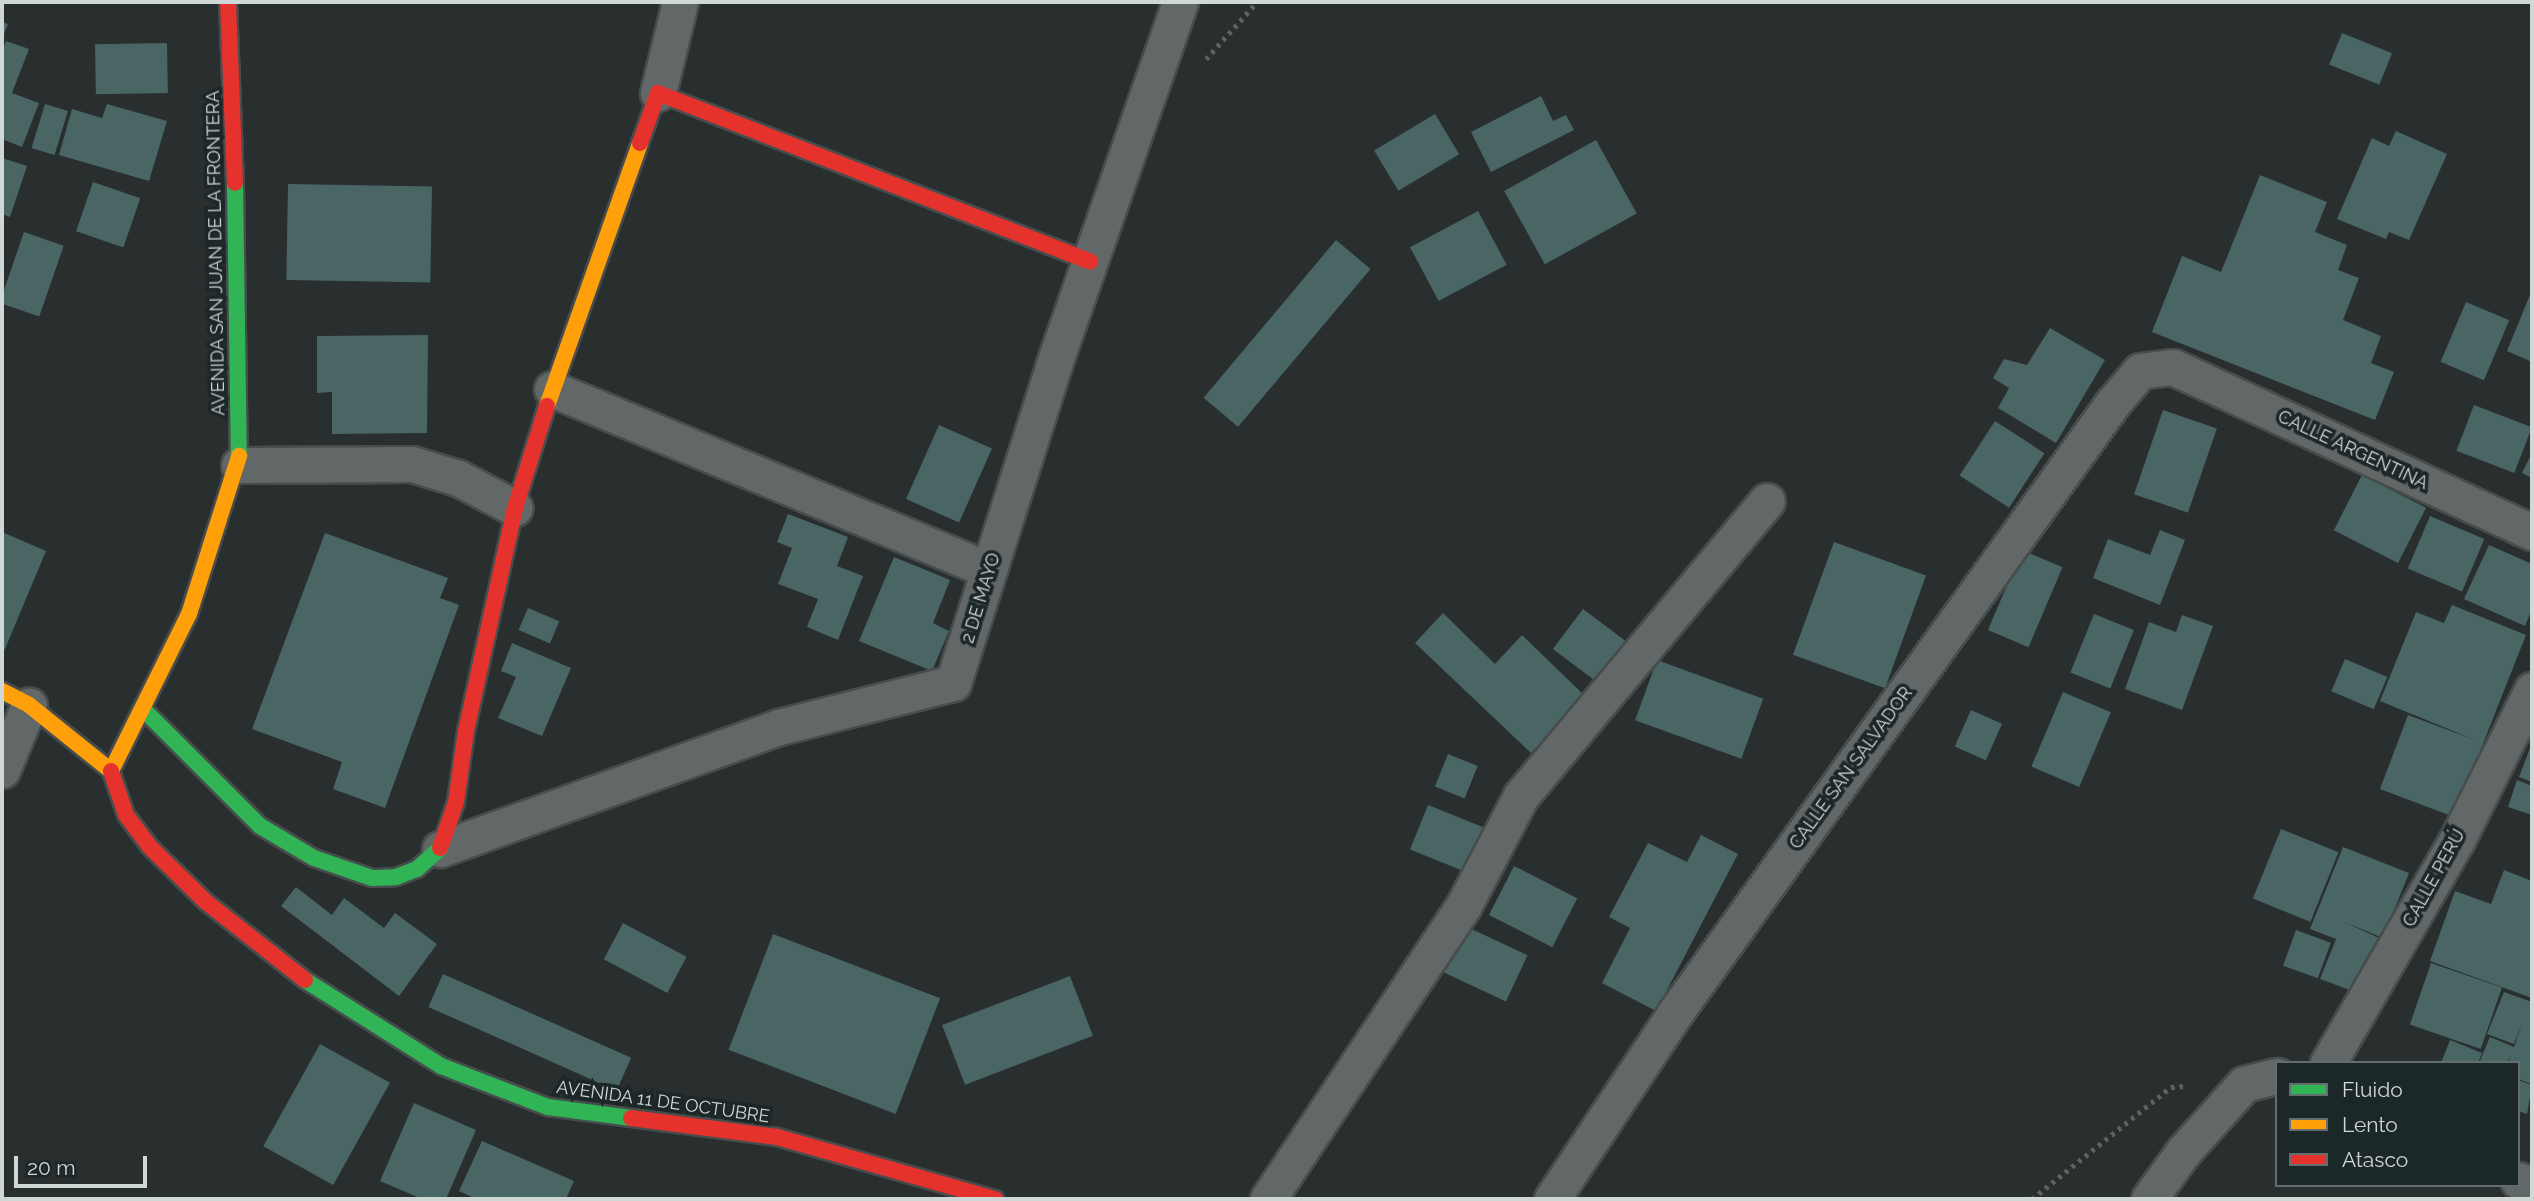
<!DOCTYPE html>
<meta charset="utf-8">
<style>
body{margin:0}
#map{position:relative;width:2534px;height:1201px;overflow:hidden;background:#292e2e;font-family:Raleway,sans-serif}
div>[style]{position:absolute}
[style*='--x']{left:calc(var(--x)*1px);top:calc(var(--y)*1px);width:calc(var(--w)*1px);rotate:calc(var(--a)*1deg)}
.building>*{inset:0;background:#496665;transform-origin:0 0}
.path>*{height:4.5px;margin-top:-2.25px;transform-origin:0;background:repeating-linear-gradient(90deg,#5f6262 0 3.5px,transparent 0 8.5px)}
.roads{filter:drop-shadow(2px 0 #474c4c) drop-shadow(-2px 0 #474c4c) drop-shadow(0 2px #474c4c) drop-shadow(0 -2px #474c4c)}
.street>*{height:35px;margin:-17.5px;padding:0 17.5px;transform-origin:17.5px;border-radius:17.5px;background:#626767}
.fast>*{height:16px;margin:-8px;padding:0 8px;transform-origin:8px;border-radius:8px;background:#30b455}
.slow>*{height:16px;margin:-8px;padding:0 8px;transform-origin:8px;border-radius:8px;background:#ff9f0a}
.jam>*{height:16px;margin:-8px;padding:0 8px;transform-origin:8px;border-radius:8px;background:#e5322d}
span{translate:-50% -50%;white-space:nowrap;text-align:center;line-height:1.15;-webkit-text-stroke:7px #1c2727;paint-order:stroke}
.street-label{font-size:18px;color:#d0d7d7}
.frame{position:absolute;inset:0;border:4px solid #d0d7d7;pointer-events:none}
.legend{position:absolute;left:2275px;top:1061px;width:245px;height:126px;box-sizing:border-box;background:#1c2727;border:2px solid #646d6d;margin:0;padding:9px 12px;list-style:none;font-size:21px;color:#d0d7d7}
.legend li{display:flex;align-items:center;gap:14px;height:35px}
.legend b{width:35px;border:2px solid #646d6d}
.scale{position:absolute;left:14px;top:1156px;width:133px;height:32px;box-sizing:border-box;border:4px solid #d0d7d7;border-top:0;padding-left:9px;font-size:21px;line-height:24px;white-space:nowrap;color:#d0d7d7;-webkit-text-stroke:5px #1c2727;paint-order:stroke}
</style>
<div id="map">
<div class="building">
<div style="clip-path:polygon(2px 22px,8px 24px,2px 39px)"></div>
<div style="left:2342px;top:33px;width:54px;height:34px;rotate:22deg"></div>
<div style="clip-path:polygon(6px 41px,29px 49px,12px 93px,39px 103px,22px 147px,2px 139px,2px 52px)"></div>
<div style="left:167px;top:43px;width:50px;height:72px;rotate:89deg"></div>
<div style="clip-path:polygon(1541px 96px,1553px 121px,1566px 115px,1574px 130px,1491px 172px,1471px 132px)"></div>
<div style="left:45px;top:104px;width:24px;height:46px;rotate:17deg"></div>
<div style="clip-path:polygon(107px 104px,167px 121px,149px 181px,59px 155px,72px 109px,102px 118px)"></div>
<div style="left:1435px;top:114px;width:47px;height:71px;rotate:59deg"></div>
<div style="clip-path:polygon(2396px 131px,2447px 154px,2409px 240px,2389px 232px,2386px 239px,2337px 219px,2372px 138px,2389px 146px)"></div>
<div style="left:1596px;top:140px;width:84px;height:105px;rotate:61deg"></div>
<div style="clip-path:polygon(2px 158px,27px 166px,10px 217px,2px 214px)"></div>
<div style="clip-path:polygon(2260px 175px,2327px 202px,2315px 232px,2347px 245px,2338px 270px,2359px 278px,2343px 320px,2381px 336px,2371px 363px,2394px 372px,2375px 420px,2152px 332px,2182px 256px,2221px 272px)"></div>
<div style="left:93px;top:182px;width:50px;height:52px;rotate:19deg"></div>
<div style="left:288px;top:184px;width:144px;height:96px;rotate:1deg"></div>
<div style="left:1478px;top:211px;width:61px;height:77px;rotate:62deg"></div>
<div style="left:24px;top:232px;width:42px;height:75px;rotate:19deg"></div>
<div style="left:1336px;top:240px;width:45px;height:206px;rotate:40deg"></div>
<div style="clip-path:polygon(2532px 290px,2532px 362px,2507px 351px)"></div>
<div style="left:2466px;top:302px;width:47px;height:65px;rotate:23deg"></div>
<div style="clip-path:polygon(2050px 328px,2105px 360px,2056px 443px,1998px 408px,2009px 388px,1993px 378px,2004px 359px,2027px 365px)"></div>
<div style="clip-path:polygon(428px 335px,427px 433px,332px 434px,332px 392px,317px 393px,317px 336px)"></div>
<div style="left:2474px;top:405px;width:62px;height:49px;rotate:21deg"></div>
<div style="left:2163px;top:410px;width:57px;height:89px;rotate:19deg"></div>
<div style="left:1995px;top:421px;width:59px;height:65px;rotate:33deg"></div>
<div style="left:939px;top:425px;width:58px;height:81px;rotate:24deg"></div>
<div style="clip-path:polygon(2532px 453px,2532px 478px,2522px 473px)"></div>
<div style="left:2362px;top:475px;width:72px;height:62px;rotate:27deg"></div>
<div style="clip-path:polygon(788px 514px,848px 537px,837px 566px,863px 576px,838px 640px,807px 627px,818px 599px,778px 584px,792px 548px,777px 542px)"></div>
<div style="left:2430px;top:516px;width:59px;height:57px;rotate:23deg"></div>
<div style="clip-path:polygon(2160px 530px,2185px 540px,2160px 605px,2093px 578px,2108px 539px,2150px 555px)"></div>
<div style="clip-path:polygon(2px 532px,46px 551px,2px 656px)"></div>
<div style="clip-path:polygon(325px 533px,448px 578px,440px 598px,459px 605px,385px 808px,333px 789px,342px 762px,252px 729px)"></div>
<div style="left:1834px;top:542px;width:98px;height:120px;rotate:20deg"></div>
<div style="clip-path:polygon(2489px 545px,2532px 564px,2532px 609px,2525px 626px,2464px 599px)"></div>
<div style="left:2022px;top:550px;width:44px;height:87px;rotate:23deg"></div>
<div style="clip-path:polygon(894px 557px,950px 580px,933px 623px,949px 631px,932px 671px,859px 641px)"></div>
<div style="clip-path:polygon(2452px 605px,2526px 635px,2454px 817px,2380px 789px,2408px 715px,2475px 740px,2380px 701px,2416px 612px,2444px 623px)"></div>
<div style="left:528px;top:608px;width:34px;height:24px;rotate:23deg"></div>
<div style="left:1583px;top:609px;width:65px;height:50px;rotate:37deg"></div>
<div style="clip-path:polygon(1443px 613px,1495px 664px,1522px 635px,1585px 696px,1531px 753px,1415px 643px)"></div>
<div style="left:2094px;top:614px;width:43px;height:63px;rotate:22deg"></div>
<div style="clip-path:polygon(2182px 615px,2213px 626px,2182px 710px,2125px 689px,2149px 622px,2176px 632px)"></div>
<div style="clip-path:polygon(512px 643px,571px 668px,542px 736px,498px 718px,516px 677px,501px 671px)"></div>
<div style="left:2345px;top:659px;width:46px;height:35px;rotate:23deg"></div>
<div style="left:1657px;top:660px;width:113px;height:64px;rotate:20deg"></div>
<div style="left:2063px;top:692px;width:52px;height:81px;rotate:23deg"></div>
<div style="left:1971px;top:710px;width:34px;height:40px;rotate:24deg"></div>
<div style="clip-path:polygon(2532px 743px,2532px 782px,2519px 777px)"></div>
<div style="left:1448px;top:754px;width:32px;height:35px;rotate:22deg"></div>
<div style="clip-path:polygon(2517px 780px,2532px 786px,2532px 815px,2508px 807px)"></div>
<div style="left:1428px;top:805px;width:67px;height:48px;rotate:22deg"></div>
<div style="left:2281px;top:829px;width:62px;height:75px;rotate:22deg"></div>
<div style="clip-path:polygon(1701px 835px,1738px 854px,1656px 1011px,1602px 983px,1630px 928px,1609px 917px,1648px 843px,1687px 862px)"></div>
<div style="clip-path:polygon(2343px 847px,2409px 873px,2383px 938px,2342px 921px,2379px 938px,2358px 993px,2320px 979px,2336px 939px,2310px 929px)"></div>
<div style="left:1514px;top:866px;width:71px;height:55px;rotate:27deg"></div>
<div style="clip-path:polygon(2504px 870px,2532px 881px,2532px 998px,2430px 961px,2455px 891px,2491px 904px)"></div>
<div style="clip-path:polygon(296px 887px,332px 915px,344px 898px,384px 928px,395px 913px,437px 944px,399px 996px,281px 906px)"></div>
<div style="left:623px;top:923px;width:72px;height:41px;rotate:28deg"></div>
<div style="left:1465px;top:926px;width:69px;height:51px;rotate:25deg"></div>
<div style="left:2296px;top:930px;width:37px;height:38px;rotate:20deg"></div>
<div style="left:773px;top:934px;width:179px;height:124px;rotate:21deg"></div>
<div style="left:2431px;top:963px;width:75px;height:65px;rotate:19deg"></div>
<div style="left:443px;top:974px;width:206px;height:36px;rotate:24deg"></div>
<div style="left:1070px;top:976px;width:64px;height:137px;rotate:69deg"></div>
<div style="clip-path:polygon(2504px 992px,2532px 1002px,2532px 1084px,2518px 1079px,2518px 1063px,2508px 1063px,2511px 1055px,2507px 1063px,2479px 1063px,2490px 1037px,2514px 1047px,2522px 1024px,2514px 1044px,2487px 1034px)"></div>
<div style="clip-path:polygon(2450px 1040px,2482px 1053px,2478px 1063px,2441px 1063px)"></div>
<div style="left:320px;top:1044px;width:80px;height:117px;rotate:29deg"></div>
<div style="clip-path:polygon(2518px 1080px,2532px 1085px,2527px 1114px,2518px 1111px)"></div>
<div style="clip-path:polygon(414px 1103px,476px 1130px,446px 1199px,422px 1199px,380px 1181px)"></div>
<div style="clip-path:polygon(482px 1141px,574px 1181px,566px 1199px,476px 1199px,459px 1191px)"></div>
</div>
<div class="path">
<div style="--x:1206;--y:59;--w:76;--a:-48.2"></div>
<div style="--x:2032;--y:1199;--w:179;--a:-38.9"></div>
<div style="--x:2171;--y:1087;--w:16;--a:-4"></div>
</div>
<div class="roads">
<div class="street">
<div style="--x:658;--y:93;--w:94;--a:-76.4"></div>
<div style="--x:552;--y:389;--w:473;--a:22.5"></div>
<div style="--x:239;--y:465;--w:173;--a:-0.3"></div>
<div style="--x:412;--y:464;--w:48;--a:16.9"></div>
<div style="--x:458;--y:478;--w:64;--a:27.8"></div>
<div style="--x:2;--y:770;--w:70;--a:-67.4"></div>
<div style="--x:440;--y:849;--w:360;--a:-19.8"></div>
<div style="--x:779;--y:727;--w:179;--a:-14.2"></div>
<div style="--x:953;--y:683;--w:335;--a:-72.4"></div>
<div style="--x:1054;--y:364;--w:383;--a:-70.8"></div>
<div style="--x:2328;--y:1063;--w:258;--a:-60"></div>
<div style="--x:2457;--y:840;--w:168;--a:-63.4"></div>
<div style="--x:2518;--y:1180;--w:16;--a:27"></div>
<div style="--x:1268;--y:1199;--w:353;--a:-56.3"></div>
<div style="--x:1464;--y:905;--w:123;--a:-62.4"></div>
<div style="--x:1521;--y:796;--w:384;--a:-50.2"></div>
<div style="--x:1552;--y:1199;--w:223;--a:-56.5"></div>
<div style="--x:1675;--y:1013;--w:750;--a:-54.34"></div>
<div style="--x:2112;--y:404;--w:43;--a:-49.7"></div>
<div style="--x:2140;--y:371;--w:33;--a:-7"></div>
<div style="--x:2173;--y:367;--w:395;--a:24.7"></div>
<div style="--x:2149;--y:1199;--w:58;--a:-54.1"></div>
<div style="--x:2183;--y:1152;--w:91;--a:-48.1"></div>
<div style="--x:2244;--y:1084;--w:34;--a:-14"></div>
</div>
<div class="fast">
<div style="--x:235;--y:183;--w:273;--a:89.2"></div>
<div style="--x:143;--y:709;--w:165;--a:45"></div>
<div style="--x:260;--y:826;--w:63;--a:30.7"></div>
<div style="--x:314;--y:858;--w:61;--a:19"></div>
<div style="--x:372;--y:878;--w:24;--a:-2"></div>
<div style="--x:396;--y:877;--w:22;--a:-21"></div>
<div style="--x:417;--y:869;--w:31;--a:-42"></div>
<div style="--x:305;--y:980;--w:161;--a:32.3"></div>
<div style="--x:441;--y:1066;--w:115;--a:21"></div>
<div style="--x:548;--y:1107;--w:84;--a:7.5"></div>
</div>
<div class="slow">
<div style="--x:547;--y:406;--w:279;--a:-70.5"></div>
<div style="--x:2;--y:691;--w:30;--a:27"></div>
<div style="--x:29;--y:705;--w:105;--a:38.8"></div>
<div style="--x:111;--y:771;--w:175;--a:-63.6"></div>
<div style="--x:189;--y:614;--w:166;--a:-72.4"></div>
</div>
<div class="jam">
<div style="--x:228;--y:2;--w:181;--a:87.8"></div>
<div style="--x:640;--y:143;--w:53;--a:-70.2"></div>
<div style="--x:658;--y:93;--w:464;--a:21.3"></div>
<div style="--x:111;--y:771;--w:46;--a:71.2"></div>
<div style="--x:126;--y:815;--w:39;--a:53"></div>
<div style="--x:149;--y:846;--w:80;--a:44.5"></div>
<div style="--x:206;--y:902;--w:126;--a:38.2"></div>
<div style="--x:440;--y:848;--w:49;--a:-70.8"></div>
<div style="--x:456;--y:802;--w:72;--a:-82"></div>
<div style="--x:466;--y:731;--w:228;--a:-77.6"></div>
<div style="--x:515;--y:508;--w:107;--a:-72.6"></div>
<div style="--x:631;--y:1118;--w:147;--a:7.4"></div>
<div style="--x:777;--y:1137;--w:227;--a:15.9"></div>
</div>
</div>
<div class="street-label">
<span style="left:216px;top:253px;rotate:-91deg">AVENIDA SAN JUAN DE LA FRONTERA</span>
<span style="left:2353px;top:450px;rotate:25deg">CALLE ARGENTINA</span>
<span style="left:981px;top:598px;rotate:-73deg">2 DE MAYO</span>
<span style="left:1851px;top:768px;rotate:-54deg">CALLE SAN SALVADOR</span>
<span style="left:2434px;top:878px;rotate:-61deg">CALLE PERÚ</span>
<span style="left:663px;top:1102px;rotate:8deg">AVENIDA 11 DE OCTUBRE</span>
</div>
<div class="frame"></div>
<ul class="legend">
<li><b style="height:9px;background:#30b455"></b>Fluido</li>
<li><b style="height:9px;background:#ff9f0a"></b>Lento</li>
<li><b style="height:9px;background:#e5322d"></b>Atasco</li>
</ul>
<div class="scale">20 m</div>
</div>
